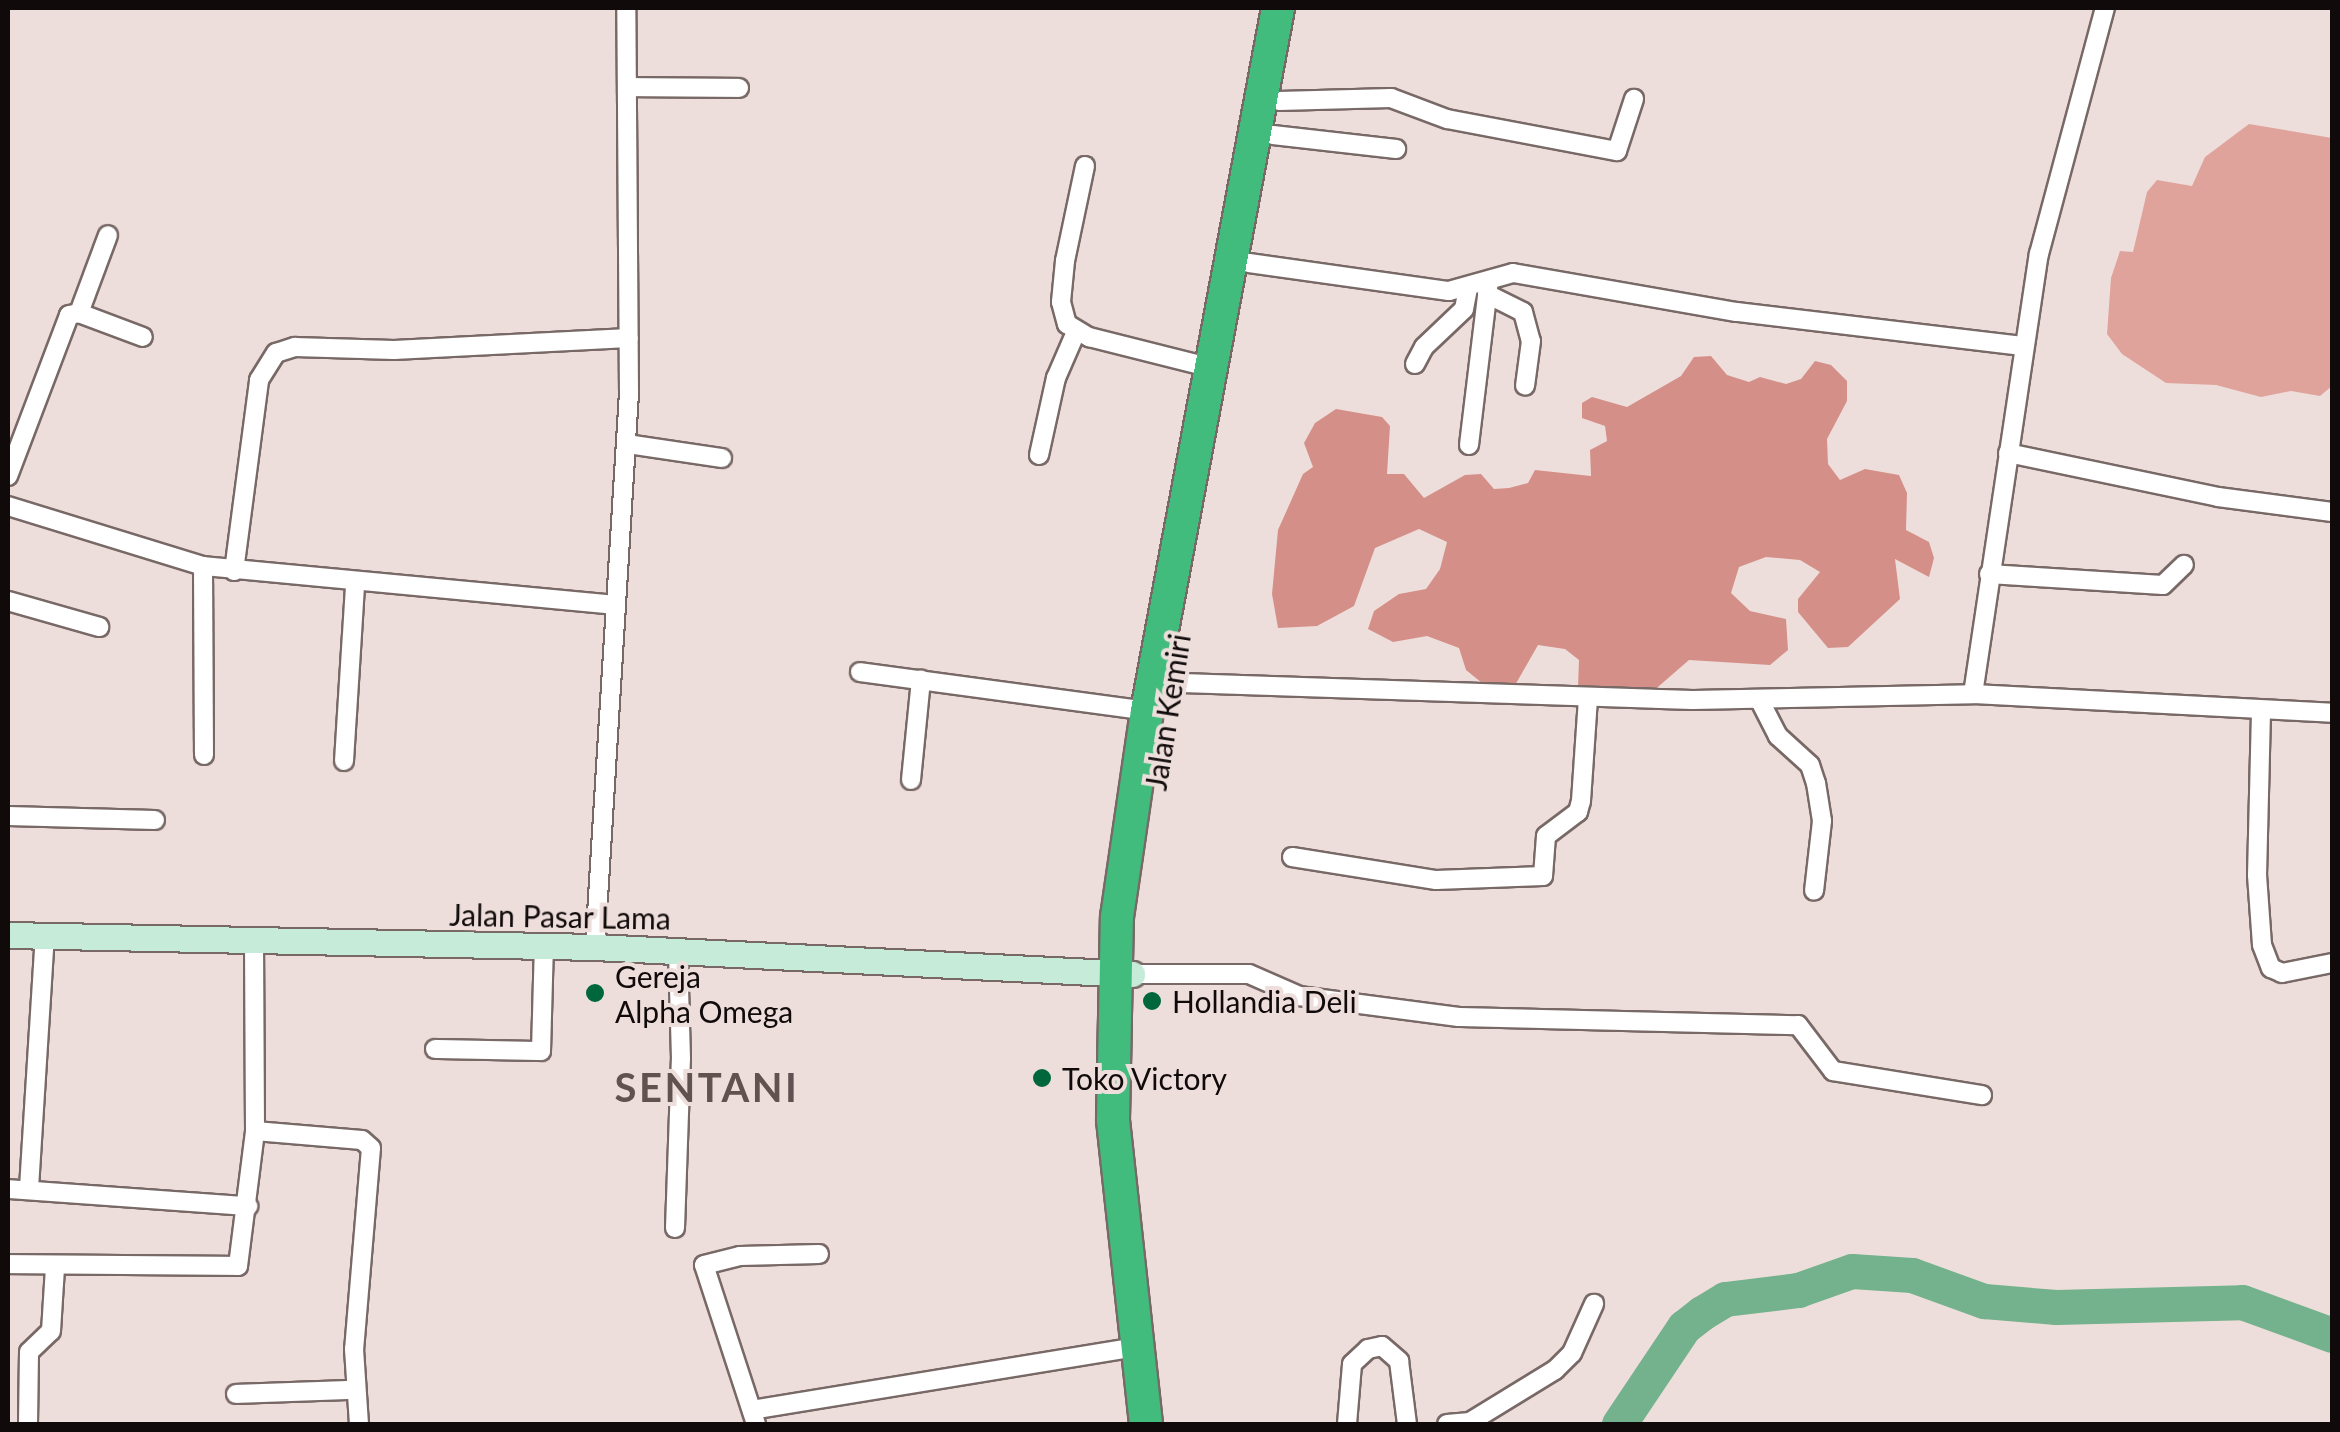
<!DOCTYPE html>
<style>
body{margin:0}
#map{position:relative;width:2340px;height:1432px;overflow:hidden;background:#eededb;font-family:Lato,sans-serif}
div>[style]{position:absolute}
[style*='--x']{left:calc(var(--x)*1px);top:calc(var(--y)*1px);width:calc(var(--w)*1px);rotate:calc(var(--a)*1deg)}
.green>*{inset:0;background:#e0a39c}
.forest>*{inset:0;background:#d49088}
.river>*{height:35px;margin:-17.5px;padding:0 17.5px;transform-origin:17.5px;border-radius:17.5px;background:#74b18d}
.roads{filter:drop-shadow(2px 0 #786967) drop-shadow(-2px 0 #786967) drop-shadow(0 2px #786967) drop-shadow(0 -2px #786967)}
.street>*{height:18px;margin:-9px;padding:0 9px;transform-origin:9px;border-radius:9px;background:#fff}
.secondary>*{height:25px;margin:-12.5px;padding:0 12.5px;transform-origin:12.5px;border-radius:12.5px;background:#c6ebd8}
.highway>*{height:32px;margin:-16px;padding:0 16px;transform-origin:16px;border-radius:16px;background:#41bc7d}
.dots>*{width:28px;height:28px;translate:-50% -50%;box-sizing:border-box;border:5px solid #eededb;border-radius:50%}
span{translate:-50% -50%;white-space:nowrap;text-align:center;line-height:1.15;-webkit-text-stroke:8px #eededb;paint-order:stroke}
.street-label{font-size:30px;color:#100a0a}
.poi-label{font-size:30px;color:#100a0a}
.left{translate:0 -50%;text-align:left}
.district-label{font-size:40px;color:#605250;font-weight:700;letter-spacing:2.5px}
.frame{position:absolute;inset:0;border:10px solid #100a0a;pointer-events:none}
</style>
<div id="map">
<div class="green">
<div style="clip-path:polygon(2249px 124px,2332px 138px,2332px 386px,2320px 396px,2291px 391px,2261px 397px,2216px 385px,2166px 383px,2122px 354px,2107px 334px,2111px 278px,2120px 251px,2133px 252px,2147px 192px,2157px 180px,2192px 186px,2205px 157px)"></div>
</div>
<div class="forest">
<div style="clip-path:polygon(1711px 356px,1727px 375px,1749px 382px,1760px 377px,1786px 384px,1801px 379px,1815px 361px,1831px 365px,1847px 381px,1847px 401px,1827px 439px,1828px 464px,1840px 480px,1865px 469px,1899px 475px,1907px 493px,1906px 530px,1929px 542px,1934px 558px,1929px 577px,1895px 559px,1900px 599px,1848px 647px,1828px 648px,1798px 612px,1798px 599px,1820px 572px,1800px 560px,1766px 557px,1739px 567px,1731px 593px,1750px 611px,1786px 619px,1788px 650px,1770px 665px,1689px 660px,1651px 693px,1604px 691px,1578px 687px,1579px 660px,1565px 649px,1538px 645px,1514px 687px,1487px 687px,1466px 670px,1459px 648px,1427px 636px,1393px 642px,1368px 629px,1374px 611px,1399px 594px,1426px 589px,1440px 569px,1447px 542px,1419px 529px,1375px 548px,1354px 606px,1317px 626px,1278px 628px,1272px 594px,1278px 530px,1303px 474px,1313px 467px,1304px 443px,1315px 423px,1336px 409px,1382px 417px,1390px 426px,1387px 474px,1404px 474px,1424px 498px,1465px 475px,1481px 474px,1494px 489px,1509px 488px,1528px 483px,1535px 470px,1591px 476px,1590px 450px,1607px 441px,1605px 426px,1582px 418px,1582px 403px,1592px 397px,1627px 407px,1681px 376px,1694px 357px)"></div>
</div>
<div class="river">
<div style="--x:1619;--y:1424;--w:117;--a:-56.2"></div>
<div style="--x:1684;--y:1327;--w:23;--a:-38"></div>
<div style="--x:1702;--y:1313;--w:27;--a:-31"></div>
<div style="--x:1725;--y:1299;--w:74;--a:-7"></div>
<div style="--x:1798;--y:1290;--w:57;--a:-19.4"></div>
<div style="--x:1852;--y:1271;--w:60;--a:3.8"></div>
<div style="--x:1912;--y:1275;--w:77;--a:19.9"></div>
<div style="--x:1984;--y:1301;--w:72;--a:4.8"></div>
<div style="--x:2056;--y:1307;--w:186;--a:-1.5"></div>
<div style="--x:2242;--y:1302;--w:96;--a:20.1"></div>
</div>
<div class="roads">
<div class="street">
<div style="--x:627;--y:87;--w:112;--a:0.5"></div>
<div style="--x:1279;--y:101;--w:112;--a:-1.5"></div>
<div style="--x:1391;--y:98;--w:60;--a:20.6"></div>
<div style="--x:1447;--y:119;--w:173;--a:10.7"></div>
<div style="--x:1617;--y:151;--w:55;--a:-71.9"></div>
<div style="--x:1273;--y:135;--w:124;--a:6.5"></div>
<div style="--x:1085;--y:166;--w:97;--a:101.9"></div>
<div style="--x:1065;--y:261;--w:41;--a:95.6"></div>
<div style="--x:1061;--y:302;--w:23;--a:75"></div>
<div style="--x:1067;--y:324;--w:26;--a:31"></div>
<div style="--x:1089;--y:337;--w:127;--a:14.1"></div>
<div style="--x:1249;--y:263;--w:202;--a:8"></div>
<div style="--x:1449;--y:291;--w:66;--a:-15.7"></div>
<div style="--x:1513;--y:273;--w:227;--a:9.9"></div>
<div style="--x:1737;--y:312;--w:289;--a:6.8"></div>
<div style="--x:1487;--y:294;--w:40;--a:26.6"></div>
<div style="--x:1523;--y:312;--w:30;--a:75"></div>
<div style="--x:1531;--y:341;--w:45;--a:97.6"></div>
<div style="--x:79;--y:313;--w:83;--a:-69.6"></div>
<div style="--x:1415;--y:364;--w:19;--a:-62"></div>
<div style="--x:1424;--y:347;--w:55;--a:-43.5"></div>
<div style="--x:1464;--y:309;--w:20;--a:-79"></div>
<div style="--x:627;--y:444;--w:96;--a:8.4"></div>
<div style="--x:1469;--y:445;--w:166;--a:-83.1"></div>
<div style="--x:2008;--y:453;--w:215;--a:11.8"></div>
<div style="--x:2218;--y:497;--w:115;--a:7.5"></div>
<div style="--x:1039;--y:455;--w:79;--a:-77.6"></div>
<div style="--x:1056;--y:378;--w:50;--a:-66.5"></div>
<div style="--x:8;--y:476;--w:172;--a:-69.2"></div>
<div style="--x:69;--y:315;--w:10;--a:-11"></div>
<div style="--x:79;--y:313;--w:68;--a:20.6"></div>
<div style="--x:8;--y:506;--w:204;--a:17.1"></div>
<div style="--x:203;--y:566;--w:414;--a:5.4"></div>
<div style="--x:203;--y:566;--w:189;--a:89.7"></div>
<div style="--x:234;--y:571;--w:193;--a:-82.5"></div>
<div style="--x:259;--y:380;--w:32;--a:-58"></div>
<div style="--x:276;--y:353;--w:20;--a:-18"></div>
<div style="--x:295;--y:347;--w:99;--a:1.7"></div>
<div style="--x:394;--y:350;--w:235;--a:-2.9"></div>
<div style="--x:1989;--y:574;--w:174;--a:3.6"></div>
<div style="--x:2163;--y:585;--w:29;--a:-44"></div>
<div style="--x:8;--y:601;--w:95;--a:15.9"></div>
<div style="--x:860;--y:672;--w:290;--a:7.7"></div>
<div style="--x:1152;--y:682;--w:541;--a:1.91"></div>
<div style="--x:1693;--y:700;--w:280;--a:-1.2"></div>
<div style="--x:1973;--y:694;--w:360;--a:3"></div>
<div style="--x:1973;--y:694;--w:445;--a:-81.5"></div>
<div style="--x:2039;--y:254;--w:255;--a:-75"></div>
<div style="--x:1759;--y:699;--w:42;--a:62.8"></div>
<div style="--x:1778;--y:736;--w:43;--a:42.2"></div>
<div style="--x:1810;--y:765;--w:19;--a:72"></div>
<div style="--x:1816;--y:783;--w:38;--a:81"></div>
<div style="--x:1822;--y:821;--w:70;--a:96.5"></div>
<div style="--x:2261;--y:712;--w:163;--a:91.4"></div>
<div style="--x:2257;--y:875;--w:70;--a:85.9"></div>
<div style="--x:2262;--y:945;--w:25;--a:69"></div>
<div style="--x:2271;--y:968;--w:12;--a:24"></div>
<div style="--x:2282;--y:973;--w:51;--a:-11.3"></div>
<div style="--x:344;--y:761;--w:176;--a:-86.4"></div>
<div style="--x:911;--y:780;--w:101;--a:-84.3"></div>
<div style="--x:8;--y:816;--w:147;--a:1.6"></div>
<div style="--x:1292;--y:857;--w:146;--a:9.1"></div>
<div style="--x:1436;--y:880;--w:107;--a:-2.1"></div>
<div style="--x:1543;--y:876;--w:40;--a:-85.7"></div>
<div style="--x:1546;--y:836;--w:40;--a:-37"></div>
<div style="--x:1578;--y:812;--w:11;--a:-75"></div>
<div style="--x:1581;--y:801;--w:104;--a:-86.1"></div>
<div style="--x:595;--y:947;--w:555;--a:-86.49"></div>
<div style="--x:629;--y:393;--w:385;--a:-90.4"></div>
<div style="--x:1132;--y:974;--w:117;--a:0"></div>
<div style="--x:1249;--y:974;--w:55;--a:23.7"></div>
<div style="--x:1299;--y:996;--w:161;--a:7.5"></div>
<div style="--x:1459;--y:1017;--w:339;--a:1.4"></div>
<div style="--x:1798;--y:1025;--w:58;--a:52.7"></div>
<div style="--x:1833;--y:1071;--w:151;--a:9.2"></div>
<div style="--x:435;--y:1049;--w:106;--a:1.1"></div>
<div style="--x:541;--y:1051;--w:105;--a:-88.4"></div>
<div style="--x:255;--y:1131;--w:107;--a:4.8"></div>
<div style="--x:362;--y:1140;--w:12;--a:42"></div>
<div style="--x:371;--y:1148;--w:202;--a:94.8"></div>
<div style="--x:354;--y:1349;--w:75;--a:86.2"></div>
<div style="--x:29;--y:1188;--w:254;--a:-86.4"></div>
<div style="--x:8;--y:1189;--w:241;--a:4.1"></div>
<div style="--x:675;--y:1228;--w:169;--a:-88"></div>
<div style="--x:681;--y:1059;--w:108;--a:-91.6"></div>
<div style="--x:8;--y:1264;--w:230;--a:0.5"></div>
<div style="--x:238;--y:1266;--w:136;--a:-82.8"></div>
<div style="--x:255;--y:1131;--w:191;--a:-90.3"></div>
<div style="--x:236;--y:1394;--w:117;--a:-2"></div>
<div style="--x:752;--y:1410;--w:389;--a:-9.3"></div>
<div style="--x:28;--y:1424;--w:72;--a:-89.2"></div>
<div style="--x:29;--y:1352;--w:30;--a:-44"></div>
<div style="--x:51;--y:1331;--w:64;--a:-86.4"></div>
<div style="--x:756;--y:1424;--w:167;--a:-108.1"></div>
<div style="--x:704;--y:1265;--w:37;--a:-14"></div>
<div style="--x:740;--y:1256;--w:79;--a:-1.5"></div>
<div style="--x:1347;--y:1424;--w:60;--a:-85.2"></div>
<div style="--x:1352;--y:1364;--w:22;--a:-43"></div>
<div style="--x:1368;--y:1349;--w:14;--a:-12"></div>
<div style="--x:1382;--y:1346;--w:23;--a:41"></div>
<div style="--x:1399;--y:1361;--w:64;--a:82.8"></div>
<div style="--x:1447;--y:1424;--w:23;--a:-5"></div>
<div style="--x:1470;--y:1422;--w:100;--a:-31.5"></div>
<div style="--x:1555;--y:1370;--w:24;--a:-45"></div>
<div style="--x:1572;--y:1353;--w:54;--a:-65.8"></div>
</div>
<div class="secondary">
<div style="--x:8;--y:935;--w:587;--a:1.17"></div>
<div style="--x:595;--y:947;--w:538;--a:2.88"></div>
</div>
<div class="highway">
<div style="--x:1146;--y:1424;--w:306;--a:-96.2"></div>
<div style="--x:1113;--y:1120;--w:203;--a:-88.9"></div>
<div style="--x:1117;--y:917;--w:208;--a:-81.7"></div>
<div style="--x:1147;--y:711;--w:715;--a:-79.44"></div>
</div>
</div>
<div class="dots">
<div style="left:595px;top:993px;background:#00673c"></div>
<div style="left:1152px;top:1001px;background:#00673c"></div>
<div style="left:1042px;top:1078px;background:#00673c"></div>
</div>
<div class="street-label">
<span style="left:1167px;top:712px;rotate:-81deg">Jalan Kemiri</span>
<span style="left:560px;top:916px;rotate:1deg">Jalan Pasar Lama</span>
</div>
<div class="poi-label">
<span class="left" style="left:615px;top:993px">Gereja<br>Alpha Omega</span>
<span class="left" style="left:1172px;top:1001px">Hollandia Deli</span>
<span class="left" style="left:1062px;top:1078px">Toko Victory</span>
</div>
<div class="district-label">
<span style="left:707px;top:1087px">SENTANI</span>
</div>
<div class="frame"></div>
</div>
